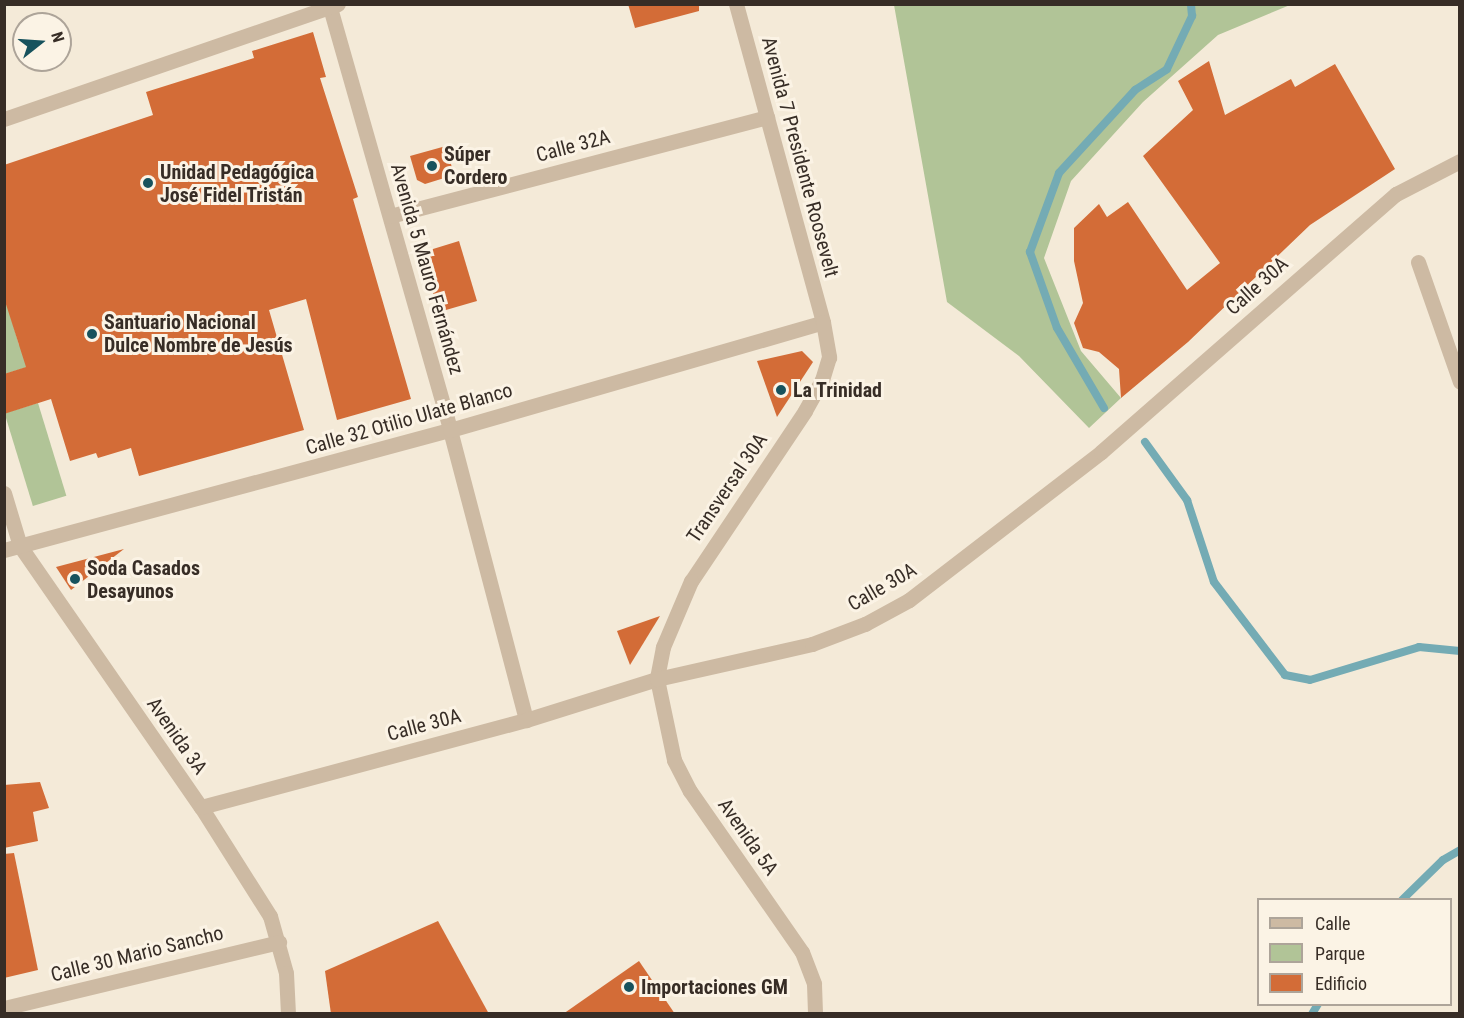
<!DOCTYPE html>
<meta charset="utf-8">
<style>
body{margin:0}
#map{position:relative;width:1464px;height:1018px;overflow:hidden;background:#f4ead8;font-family:"Roboto Condensed",sans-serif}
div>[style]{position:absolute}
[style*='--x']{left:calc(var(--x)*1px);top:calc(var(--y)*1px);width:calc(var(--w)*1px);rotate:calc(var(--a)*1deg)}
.green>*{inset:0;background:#b1c497;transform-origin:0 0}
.stream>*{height:8px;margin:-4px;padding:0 4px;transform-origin:4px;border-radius:4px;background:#74abb4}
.building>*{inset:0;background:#d36c37}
.minor>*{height:15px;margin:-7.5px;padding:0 7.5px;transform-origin:7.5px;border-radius:7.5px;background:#cdbaa3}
.tertiary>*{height:15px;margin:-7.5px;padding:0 7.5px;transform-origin:7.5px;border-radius:7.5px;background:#cdbaa3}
.dots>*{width:16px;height:16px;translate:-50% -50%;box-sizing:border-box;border:3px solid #fbf3e5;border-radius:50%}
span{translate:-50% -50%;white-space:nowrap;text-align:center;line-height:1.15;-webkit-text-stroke:6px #fbf3e5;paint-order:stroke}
.street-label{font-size:20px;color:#372d26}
.poi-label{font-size:20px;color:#372d26;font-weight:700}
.left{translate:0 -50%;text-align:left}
.frame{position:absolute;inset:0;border:6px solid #372d26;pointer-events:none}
.legend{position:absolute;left:1257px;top:898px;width:195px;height:108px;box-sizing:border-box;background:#fbf3e5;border:2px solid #ada499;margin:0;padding:8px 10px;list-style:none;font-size:18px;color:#372d26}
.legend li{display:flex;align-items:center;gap:12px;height:30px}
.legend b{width:30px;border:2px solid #ada499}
.north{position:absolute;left:12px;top:12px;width:60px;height:60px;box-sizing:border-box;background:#fbf3e5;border:2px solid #ada499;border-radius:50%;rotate:73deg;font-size:16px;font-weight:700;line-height:24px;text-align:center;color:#372d26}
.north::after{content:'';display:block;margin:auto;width:21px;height:27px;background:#17525d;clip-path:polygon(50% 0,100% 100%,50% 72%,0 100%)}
</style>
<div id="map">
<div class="green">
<div style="clip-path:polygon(894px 5px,1290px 5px,1218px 35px,1143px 102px,1071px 181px,1044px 258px,1081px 351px,1121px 398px,1089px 428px,1019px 356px,947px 302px)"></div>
<div style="clip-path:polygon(5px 297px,19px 345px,43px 362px,5px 374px)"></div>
<div style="left:38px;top:403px;width:97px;height:35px;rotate:73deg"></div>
</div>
<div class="stream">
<div style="--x:1104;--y:408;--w:93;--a:-120.4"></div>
<div style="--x:1057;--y:328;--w:81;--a:-109.6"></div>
<div style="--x:1030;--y:252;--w:84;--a:-69.8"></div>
<div style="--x:1059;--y:173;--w:113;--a:-47.5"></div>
<div style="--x:1135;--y:90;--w:38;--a:-33"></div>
<div style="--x:1167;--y:69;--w:59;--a:-64.7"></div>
<div style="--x:1192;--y:16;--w:12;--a:-95"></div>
<div style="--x:1145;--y:442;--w:72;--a:54.1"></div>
<div style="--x:1187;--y:500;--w:86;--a:71.8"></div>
<div style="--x:1214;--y:582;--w:117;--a:52.6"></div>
<div style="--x:1285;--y:675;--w:25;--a:11"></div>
<div style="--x:1310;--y:680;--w:114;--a:-16.8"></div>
<div style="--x:1419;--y:647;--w:41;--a:5.6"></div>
<div style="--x:1402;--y:900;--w:57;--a:-44.3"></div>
<div style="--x:1443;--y:860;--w:20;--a:-30"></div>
<div style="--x:1312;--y:1014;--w:12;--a:-59"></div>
</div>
<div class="building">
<div style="clip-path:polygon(628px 4px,699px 4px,699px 11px,635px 28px)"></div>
<div style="clip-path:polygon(313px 32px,326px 77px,320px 78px,358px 197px,353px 199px,411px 399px,337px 420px,306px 299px,269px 310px,304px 430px,139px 476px,131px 448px,98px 458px,96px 453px,70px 461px,51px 399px,4px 414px,4px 374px,26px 367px,4px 298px,4px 165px,153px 115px,146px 92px,254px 58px,252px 51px)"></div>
<div style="clip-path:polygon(1209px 61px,1225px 115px,1291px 79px,1295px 87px,1335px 64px,1395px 169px,1310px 225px,1188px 342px,1121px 398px,1119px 369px,1099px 352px,1083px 348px,1074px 323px,1083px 303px,1074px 261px,1074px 228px,1099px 204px,1107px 217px,1128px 202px,1187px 290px,1220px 263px,1143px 156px,1193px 110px,1178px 81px)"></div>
<div style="clip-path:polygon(446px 146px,454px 175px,425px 184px,417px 180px,410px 156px)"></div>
<div style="clip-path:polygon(459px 241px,477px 301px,439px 312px,423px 260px,433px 249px)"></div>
<div style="clip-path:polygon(802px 351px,813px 362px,777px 417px,757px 361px)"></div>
<div style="clip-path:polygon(124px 549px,71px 590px,56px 567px)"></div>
<div style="clip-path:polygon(660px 616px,630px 665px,617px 631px)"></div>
<div style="clip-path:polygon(40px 782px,49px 808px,33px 812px,38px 841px,4px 848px,4px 785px)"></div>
<div style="clip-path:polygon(14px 853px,38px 970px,4px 978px,4px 854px)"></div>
<div style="clip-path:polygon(438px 921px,489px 1014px,331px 1014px,325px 971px)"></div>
<div style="clip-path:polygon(639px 961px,675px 1014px,563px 1014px)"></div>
</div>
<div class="minor">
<div style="--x:329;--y:4;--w:443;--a:74.1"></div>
<div style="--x:450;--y:430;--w:300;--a:75.3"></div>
<div style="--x:4;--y:119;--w:353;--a:-19"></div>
<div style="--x:390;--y:216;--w:390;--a:-14.7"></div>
<div style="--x:1418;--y:262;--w:127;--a:70.7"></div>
<div style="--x:4;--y:493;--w:55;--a:73.2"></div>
<div style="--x:20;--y:546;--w:318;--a:55.3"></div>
<div style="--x:201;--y:807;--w:129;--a:57.7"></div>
<div style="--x:270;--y:916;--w:59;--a:74.3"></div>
<div style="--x:286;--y:973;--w:41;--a:87.2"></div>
<div style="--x:4;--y:550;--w:462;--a:-15.1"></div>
<div style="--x:450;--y:430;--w:388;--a:-16.1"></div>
<div style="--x:201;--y:807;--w:336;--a:-15"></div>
<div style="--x:526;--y:720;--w:137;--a:-17.4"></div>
<div style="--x:657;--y:679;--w:83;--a:78.1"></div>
<div style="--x:674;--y:760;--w:35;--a:63"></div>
<div style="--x:690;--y:791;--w:196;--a:55.2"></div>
<div style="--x:802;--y:952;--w:34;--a:69"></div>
<div style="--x:814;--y:984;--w:30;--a:88"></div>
<div style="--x:4;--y:1008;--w:283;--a:-13.5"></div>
</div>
<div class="tertiary">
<div style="--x:736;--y:4;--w:330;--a:74.7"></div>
<div style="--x:823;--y:322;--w:36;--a:80"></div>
<div style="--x:829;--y:357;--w:24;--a:107"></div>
<div style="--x:822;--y:380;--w:35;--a:119"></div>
<div style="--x:805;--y:411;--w:205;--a:123.8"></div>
<div style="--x:691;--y:581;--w:72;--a:113"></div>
<div style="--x:663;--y:647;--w:33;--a:101"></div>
<div style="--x:657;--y:679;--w:159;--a:-12.7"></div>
<div style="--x:812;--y:644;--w:57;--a:-20.7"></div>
<div style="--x:865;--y:624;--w:50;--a:-28.6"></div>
<div style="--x:909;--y:600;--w:242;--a:-37.6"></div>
<div style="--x:1101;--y:452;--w:392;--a:-41.2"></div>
<div style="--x:1396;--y:194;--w:72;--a:-27.3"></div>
</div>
<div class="dots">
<div style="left:432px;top:166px;background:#17525d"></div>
<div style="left:148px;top:183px;background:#17525d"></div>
<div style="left:92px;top:334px;background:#17525d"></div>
<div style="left:781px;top:390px;background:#17525d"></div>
<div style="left:75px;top:579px;background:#17525d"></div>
<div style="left:629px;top:987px;background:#17525d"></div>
</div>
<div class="street-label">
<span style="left:573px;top:146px;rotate:-15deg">Calle 32A</span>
<span style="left:800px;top:157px;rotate:75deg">Avenida 7 Presidente Roosevelt</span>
<span style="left:427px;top:269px;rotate:74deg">Avenida 5 Mauro Fernández</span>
<span style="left:1257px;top:286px;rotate:-42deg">Calle 30A</span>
<span style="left:409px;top:419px;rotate:-16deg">Calle 32 Otilio Ulate Blanco</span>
<span style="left:727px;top:488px;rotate:-56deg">Transversal 30A</span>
<span style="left:882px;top:587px;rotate:-30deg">Calle 30A</span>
<span style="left:424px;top:725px;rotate:-15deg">Calle 30A</span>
<span style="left:177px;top:736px;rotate:55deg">Avenida 3A</span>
<span style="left:748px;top:837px;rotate:55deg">Avenida 5A</span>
<span style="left:137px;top:954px;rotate:-14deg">Calle 30 Mario Sancho</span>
</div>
<div class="poi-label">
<span class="left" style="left:444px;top:166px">Súper<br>Cordero</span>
<span class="left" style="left:160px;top:184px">Unidad Pedagógica<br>José Fidel Tristán</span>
<span class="left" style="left:104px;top:334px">Santuario Nacional<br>Dulce Nombre de Jesús</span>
<span class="left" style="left:793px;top:390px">La Trinidad</span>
<span class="left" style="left:87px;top:580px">Soda Casados<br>Desayunos</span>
<span class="left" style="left:641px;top:987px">Importaciones GM</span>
</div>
<div class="frame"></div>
<ul class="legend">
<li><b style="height:8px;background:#cdbaa3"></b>Calle</li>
<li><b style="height:16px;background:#b1c497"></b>Parque</li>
<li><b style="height:16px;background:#d36c37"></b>Edificio</li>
</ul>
<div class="north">N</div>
</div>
